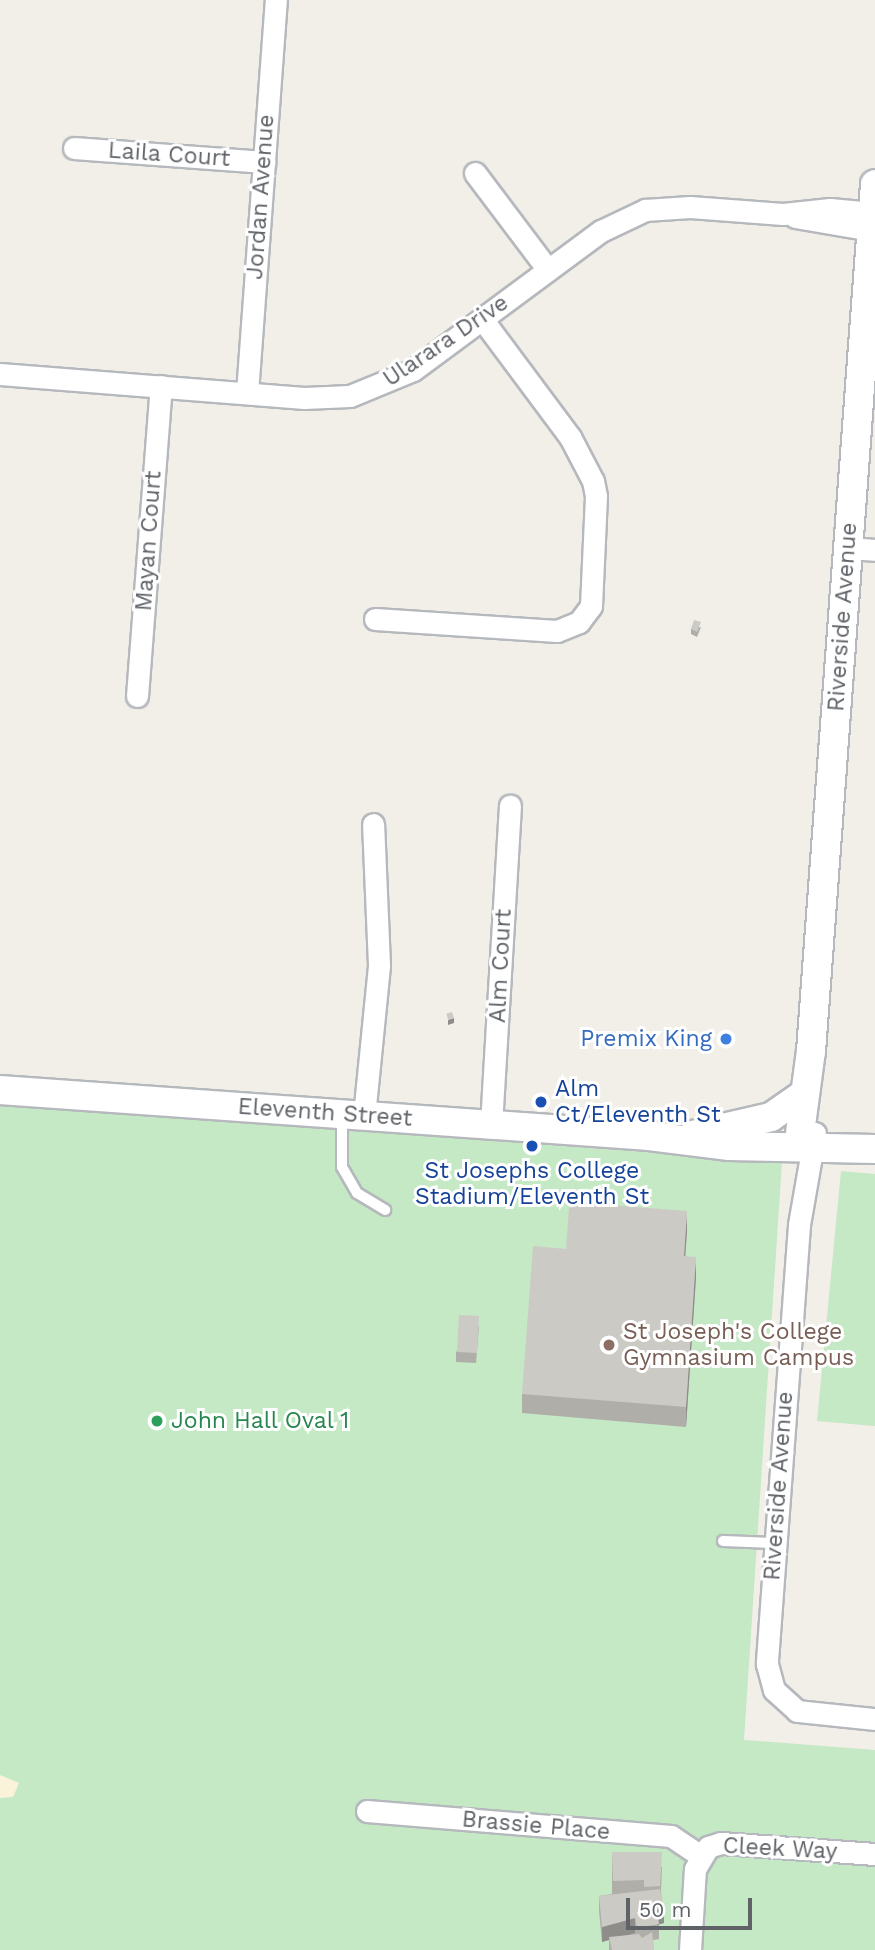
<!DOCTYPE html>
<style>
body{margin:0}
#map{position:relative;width:875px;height:1950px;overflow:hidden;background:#f1efe8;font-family:"Work Sans",sans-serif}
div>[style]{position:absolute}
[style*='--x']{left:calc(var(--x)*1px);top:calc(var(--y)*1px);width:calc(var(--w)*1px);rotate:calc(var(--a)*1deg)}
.green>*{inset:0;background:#c5e8c5}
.sand>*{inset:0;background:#fbf3d9}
.roads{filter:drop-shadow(2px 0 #b5b8bc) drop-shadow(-2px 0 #b5b8bc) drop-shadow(0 2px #b5b8bc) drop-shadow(0 -2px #b5b8bc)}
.lane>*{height:10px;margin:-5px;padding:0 5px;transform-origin:5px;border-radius:5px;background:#fff}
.street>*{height:21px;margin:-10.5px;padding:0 10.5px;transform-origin:10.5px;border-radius:10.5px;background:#fff}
.secondary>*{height:28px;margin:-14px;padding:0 14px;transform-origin:14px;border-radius:14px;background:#fff}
.wall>*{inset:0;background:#afaea9}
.shaded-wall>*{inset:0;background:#8f8d8a}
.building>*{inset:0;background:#cccac5;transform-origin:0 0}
.dots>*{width:19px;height:19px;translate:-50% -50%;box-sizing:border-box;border:4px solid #fff;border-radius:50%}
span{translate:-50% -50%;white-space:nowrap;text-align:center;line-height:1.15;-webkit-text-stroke:6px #fff;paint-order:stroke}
.street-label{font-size:23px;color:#5f6368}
.shop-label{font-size:23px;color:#366cbe}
.right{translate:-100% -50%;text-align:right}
.transit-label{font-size:23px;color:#164399}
.left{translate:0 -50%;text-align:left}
.education-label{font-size:23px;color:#785e54}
.leisure-label{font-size:23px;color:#27864d}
.scale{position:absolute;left:626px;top:1898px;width:126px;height:32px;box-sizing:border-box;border:4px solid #5f6368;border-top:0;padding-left:9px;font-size:21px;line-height:24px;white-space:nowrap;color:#5f6368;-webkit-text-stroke:5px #fff;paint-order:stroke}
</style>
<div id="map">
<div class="green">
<div style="clip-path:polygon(0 1105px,782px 1162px,744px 1740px,875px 1750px,875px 1950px,0 1950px)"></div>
<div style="clip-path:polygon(841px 1171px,875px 1174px,875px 1426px,817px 1421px)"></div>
</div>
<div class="sand">
<div style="clip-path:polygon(0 1775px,19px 1783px,13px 1797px,0 1798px)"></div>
</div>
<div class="roads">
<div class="lane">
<div style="--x:342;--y:1115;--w:52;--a:90"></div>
<div style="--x:342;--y:1167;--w:30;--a:60"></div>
<div style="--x:357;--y:1193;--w:33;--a:31"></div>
<div style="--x:723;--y:1541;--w:51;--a:2.2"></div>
</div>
<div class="street">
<div style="--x:74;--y:148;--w:191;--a:4.2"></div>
<div style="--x:475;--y:173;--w:121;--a:53"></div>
<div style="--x:795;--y:217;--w:77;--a:9.7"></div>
<div style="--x:0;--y:374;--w:305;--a:4.5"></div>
<div style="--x:304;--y:398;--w:46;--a:-2.5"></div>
<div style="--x:350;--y:396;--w:68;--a:-22.4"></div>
<div style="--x:413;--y:370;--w:234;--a:-36.5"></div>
<div style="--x:601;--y:231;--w:49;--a:-25.5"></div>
<div style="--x:645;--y:210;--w:45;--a:-3.8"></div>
<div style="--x:690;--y:207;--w:93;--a:4.3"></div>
<div style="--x:783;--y:214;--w:47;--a:-6.1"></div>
<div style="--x:830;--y:209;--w:43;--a:5.3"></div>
<div style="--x:247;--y:393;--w:394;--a:-85.8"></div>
<div style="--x:848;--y:548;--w:27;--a:4"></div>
<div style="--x:375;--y:619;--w:182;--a:3.8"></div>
<div style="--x:557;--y:631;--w:24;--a:-22"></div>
<div style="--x:579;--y:622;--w:20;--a:-53"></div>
<div style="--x:591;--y:606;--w:110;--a:-87.4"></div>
<div style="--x:596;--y:496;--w:15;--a:-101"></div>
<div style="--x:593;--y:481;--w:50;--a:-117.6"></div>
<div style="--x:570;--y:437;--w:147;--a:-126.7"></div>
<div style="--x:137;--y:696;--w:311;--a:-85.6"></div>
<div style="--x:364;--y:1116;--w:152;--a:-84.3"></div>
<div style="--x:379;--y:965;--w:141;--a:-92.4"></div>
<div style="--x:491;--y:1125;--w:320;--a:-86.6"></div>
<div style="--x:815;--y:1133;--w:93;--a:99.9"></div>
<div style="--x:799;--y:1225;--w:440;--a:94.2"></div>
<div style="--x:767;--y:1664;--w:27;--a:75"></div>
<div style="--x:774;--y:1690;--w:31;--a:42"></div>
<div style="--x:797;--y:1711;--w:78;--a:5.9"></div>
<div style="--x:367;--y:1811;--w:305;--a:4.7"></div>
<div style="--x:671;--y:1836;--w:34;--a:34"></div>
<div style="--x:690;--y:1950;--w:81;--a:-86.5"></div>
<div style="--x:695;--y:1869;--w:26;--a:-59"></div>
<div style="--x:708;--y:1847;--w:14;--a:-17"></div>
<div style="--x:721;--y:1843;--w:154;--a:4.1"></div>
</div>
<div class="secondary">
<div style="--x:0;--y:1090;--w:651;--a:4.05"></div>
<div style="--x:649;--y:1136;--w:81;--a:7.1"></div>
<div style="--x:729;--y:1146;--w:146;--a:1.2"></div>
<div style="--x:800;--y:1133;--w:83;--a:-82.4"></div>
<div style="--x:811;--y:1051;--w:869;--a:-85.78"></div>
<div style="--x:693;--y:1135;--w:80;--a:-13"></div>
<div style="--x:771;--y:1117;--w:39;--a:-35"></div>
</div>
</div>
<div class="wall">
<div style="clip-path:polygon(701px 627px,697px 637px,691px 634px,691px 629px)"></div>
<div style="clip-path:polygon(687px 1230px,685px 1256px,696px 1277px,686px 1427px,522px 1413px,522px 1394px,566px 1249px)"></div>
<div style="clip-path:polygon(479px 1326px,476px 1363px,456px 1362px,456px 1352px)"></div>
<div style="clip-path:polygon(612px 1852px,662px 1867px,661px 1891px,664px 1923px,659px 1924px,659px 1939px,653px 1940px,654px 1950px,609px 1950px,609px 1940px,602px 1942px,599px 1911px,599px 1896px,612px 1894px)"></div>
</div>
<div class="shaded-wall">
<div style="clip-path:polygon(454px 1018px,454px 1023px,448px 1025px,448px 1020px)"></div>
<div style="clip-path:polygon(687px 1211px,687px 1230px,684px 1276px,684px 1256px)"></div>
<div style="clip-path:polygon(696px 1257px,696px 1277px,686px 1427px,686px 1407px)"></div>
<div style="clip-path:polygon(664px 1908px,664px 1923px,657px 1925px,657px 1910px)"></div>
<div style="clip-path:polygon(635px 1918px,635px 1933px,610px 1940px,609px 1937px,609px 1940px,602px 1942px,602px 1927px)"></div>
</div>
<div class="building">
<div style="clip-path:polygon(694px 620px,701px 622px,697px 632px,691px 629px)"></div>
<div style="left:452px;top:1012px;width:6px;height:6px;rotate:72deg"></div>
<div style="clip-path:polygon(583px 1203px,687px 1211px,684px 1256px,696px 1257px,686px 1407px,522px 1394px,533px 1246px,566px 1249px,569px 1208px)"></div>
<div style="left:459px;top:1315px;width:20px;height:37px;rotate:3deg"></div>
<div style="clip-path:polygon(612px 1852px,662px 1852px,660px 1886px,644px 1887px,644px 1880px,613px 1881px)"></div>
<div style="clip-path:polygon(660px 1889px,664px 1908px,657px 1910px,659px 1924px,637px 1928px,635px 1918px,602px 1927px,599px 1896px)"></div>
<div style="clip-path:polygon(652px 1932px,654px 1950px,612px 1950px,609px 1937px,639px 1934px,642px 1938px)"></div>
</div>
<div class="dots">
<div style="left:726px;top:1039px;background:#3f7fe0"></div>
<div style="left:541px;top:1102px;background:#1a4fb4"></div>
<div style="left:532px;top:1146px;background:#1a4fb4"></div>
<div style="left:609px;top:1345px;background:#8d6e63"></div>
<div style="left:157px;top:1421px;background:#2e9e5b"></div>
</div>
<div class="street-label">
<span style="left:169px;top:155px;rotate:4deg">Laila Court</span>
<span style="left:261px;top:197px;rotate:-86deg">Jordan Avenue</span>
<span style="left:446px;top:341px;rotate:-34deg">Ularara Drive</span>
<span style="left:149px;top:541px;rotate:-86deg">Mayan Court</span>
<span style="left:843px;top:617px;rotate:-86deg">Riverside Avenue</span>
<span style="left:501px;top:966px;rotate:-87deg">Alm Court</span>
<span style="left:325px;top:1113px;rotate:4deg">Eleventh Street</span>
<span style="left:779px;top:1486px;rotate:-86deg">Riverside Avenue</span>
<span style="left:536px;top:1826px;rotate:5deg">Brassie Place</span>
<span style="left:780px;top:1849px;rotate:3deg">Cleek Way</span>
</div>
<div class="shop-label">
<span class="right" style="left:712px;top:1039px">Premix King</span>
</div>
<div class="transit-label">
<span class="left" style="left:555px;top:1102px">Alm<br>Ct/Eleventh St</span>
<span style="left:532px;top:1184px">St Josephs College<br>Stadium/Eleventh St</span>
</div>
<div class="education-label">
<span class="left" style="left:623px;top:1345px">St Joseph's College<br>Gymnasium Campus</span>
</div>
<div class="leisure-label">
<span class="left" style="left:171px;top:1421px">John Hall Oval 1</span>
</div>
<div class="scale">50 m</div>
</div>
